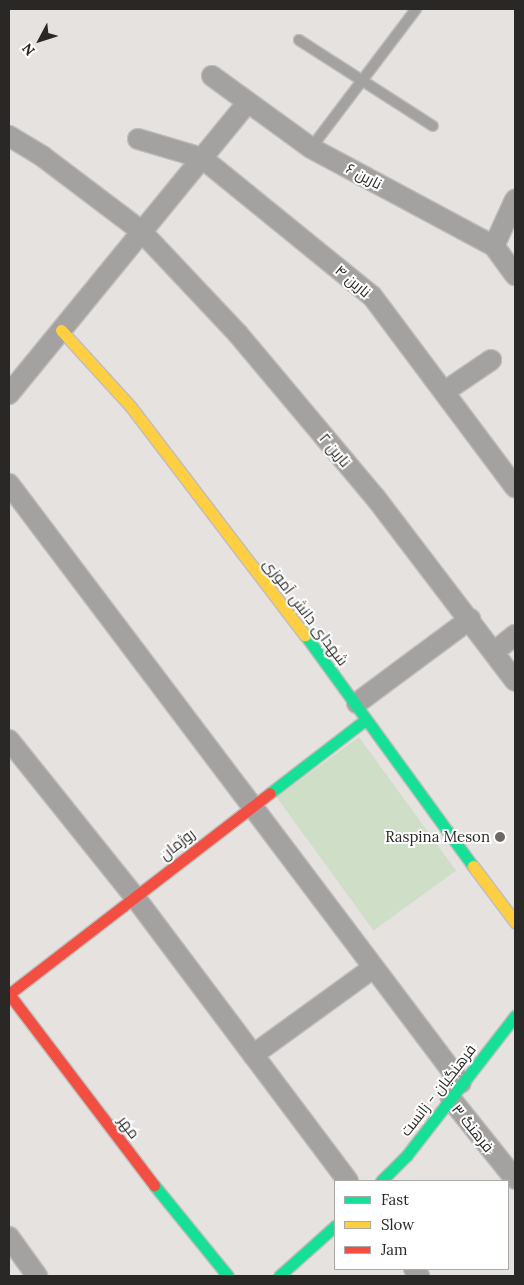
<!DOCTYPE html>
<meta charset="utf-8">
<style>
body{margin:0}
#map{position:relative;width:524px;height:1285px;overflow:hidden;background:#e5e2e0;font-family:Lora,Cairo,serif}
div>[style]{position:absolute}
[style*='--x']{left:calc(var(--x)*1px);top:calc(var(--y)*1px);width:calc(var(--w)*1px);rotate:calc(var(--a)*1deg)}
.green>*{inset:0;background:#cfdec6;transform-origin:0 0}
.roads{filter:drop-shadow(1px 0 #bfbdbc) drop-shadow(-1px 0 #bfbdbc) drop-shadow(0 1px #bfbdbc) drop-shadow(0 -1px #bfbdbc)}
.lane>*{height:10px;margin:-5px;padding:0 5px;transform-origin:5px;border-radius:5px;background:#a4a1a1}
.street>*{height:20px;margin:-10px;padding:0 10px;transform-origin:10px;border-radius:10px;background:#a4a1a1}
.fast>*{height:11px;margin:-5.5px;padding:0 5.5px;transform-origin:5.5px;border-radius:5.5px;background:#16e098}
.slow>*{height:11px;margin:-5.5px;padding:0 5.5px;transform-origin:5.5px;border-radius:5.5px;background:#ffcf43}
.jam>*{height:11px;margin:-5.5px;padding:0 5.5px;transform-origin:5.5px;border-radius:5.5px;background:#f24e42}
.dots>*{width:14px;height:14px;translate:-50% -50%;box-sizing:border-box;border:2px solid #fff;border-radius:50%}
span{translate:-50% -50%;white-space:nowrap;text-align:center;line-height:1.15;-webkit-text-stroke:4px #fff;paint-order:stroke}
.street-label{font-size:15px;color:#2a2826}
.poi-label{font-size:15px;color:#2a2826}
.right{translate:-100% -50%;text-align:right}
.frame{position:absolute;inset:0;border:10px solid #2a2826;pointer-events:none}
.legend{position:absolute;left:334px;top:1180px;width:175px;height:90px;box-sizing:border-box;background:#fff;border:1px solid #aaa9a8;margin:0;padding:6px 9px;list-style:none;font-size:15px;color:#2a2826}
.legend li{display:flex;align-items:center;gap:10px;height:25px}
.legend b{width:25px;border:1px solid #aaa9a8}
.north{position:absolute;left:15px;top:15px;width:50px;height:50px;-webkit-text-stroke:4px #fff;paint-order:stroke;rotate:230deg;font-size:14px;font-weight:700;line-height:20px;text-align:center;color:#2a2826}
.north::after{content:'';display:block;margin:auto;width:18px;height:22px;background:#2a2826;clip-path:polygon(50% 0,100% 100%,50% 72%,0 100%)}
</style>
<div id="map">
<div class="green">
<div style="left:359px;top:737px;width:165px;height:102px;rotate:54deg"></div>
</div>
<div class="roads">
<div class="lane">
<div style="--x:299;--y:40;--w:159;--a:32.7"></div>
<div style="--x:311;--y:148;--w:174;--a:-52.9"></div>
</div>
<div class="street">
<div style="--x:212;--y:76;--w:122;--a:36"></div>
<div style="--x:311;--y:148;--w:208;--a:28.2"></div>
<div style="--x:494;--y:246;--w:36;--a:54"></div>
<div style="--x:9;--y:136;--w:39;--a:31"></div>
<div style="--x:42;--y:156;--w:124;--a:37.1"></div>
<div style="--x:141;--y:231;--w:141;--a:46.7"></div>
<div style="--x:238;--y:334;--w:213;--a:50"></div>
<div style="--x:375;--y:497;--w:231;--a:52.7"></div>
<div style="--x:138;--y:139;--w:67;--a:16.5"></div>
<div style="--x:202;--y:158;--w:219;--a:39.1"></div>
<div style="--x:372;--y:296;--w:239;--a:53.2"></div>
<div style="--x:494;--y:246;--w:51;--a:-65.5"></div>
<div style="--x:444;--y:392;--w:57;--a:-34.2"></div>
<div style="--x:9;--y:394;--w:376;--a:-50.7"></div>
<div style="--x:9;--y:484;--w:750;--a:52.96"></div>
<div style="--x:494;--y:652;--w:27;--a:-39"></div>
<div style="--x:357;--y:703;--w:141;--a:-36.6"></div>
<div style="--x:9;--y:740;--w:200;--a:51.3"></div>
<div style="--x:134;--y:896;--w:356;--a:53.1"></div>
<div style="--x:253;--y:1055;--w:148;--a:-35.9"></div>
<div style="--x:451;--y:1099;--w:102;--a:51.3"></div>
<div style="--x:9;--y:1237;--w:48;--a:54.3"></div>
<div style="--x:414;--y:1269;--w:9;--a:54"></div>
</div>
<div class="fast">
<div style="--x:305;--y:635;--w:286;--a:54"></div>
<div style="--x:270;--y:793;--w:120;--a:-37.5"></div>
<div style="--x:381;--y:1181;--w:37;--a:-45"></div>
<div style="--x:407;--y:1155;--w:176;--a:-52.2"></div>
<div style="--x:154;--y:1185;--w:117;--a:50.9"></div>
<div style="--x:279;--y:1276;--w:75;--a:-41.8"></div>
</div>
<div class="slow">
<div style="--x:61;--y:330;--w:104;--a:47.7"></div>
<div style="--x:131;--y:407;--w:287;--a:52.7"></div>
<div style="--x:473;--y:866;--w:70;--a:53.1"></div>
</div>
<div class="jam">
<div style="--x:9;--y:994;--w:329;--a:-37.6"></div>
<div style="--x:9;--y:994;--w:240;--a:52.8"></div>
</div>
</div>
<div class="dots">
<div style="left:500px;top:837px;background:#6b6967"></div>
</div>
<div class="street-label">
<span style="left:364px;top:176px;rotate:28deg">نارین ۶</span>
<span style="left:353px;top:281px;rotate:40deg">نارین ۴</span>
<span style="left:335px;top:450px;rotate:50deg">نارین ۲</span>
<span style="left:306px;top:612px;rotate:53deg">شهدای دانش آموزی</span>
<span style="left:177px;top:844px;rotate:-38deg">روژمان</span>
<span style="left:438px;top:1090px;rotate:-52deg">فرهنگیان - زانست</span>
<span style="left:129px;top:1127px;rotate:53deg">مهر</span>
<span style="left:473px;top:1128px;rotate:51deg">فرهنگ ۳</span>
</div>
<div class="poi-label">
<span class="right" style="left:490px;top:837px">Raspina Meson</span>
</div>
<div class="frame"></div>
<ul class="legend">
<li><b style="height:6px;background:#16e098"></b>Fast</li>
<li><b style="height:6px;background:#ffcf43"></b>Slow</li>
<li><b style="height:6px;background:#f24e42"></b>Jam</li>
</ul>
<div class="north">N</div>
</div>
